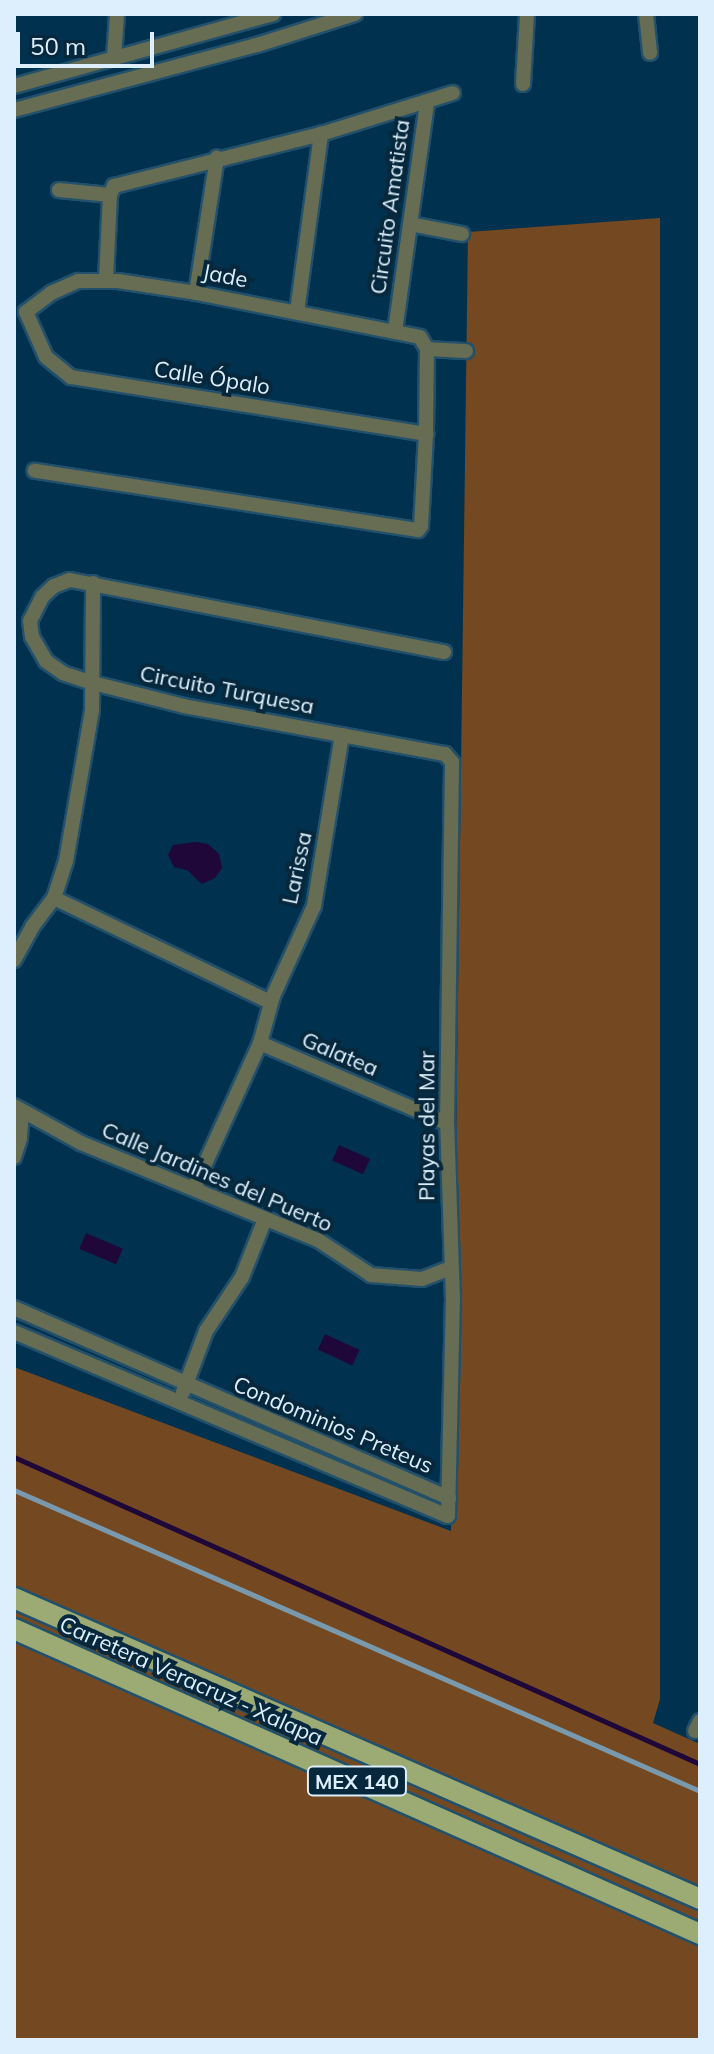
<!DOCTYPE html>
<meta charset="utf-8">
<style>
body{margin:0}
#map{position:relative;width:714px;height:2054px;overflow:hidden;background:#00324f;font-family:Mulish,sans-serif}
div>[style]{position:absolute}
[style*='--x']{left:calc(var(--x)*1px);top:calc(var(--y)*1px);width:calc(var(--w)*1px);rotate:calc(var(--a)*1deg)}
.green>*{inset:0;background:#744921}
.water>*{inset:0;background:#1f0739;transform-origin:0 0}
.stream>*{height:5px;margin:-2.5px;padding:0 2.5px;transform-origin:2.5px;border-radius:2.5px;background:#1f0739}
.roads{filter:drop-shadow(2px 0 #23506b) drop-shadow(-2px 0 #23506b) drop-shadow(0 2px #23506b) drop-shadow(0 -2px #23506b)}
.minor>*{height:14px;margin:-7px;padding:0 7px;transform-origin:7px;border-radius:7px;background:#666d53}
.primary>*{height:20px;margin:-10px;padding:0 10px;transform-origin:10px;border-radius:10px;background:#9cab74}
.rail>*{height:5px;margin:-2.5px;padding:0 2.5px;transform-origin:2.5px;border-radius:2.5px;background:#799aae}
span{translate:-50% -50%;white-space:nowrap;text-align:center;line-height:1.15;-webkit-text-stroke:8px #07283c;paint-order:stroke}
.shield-label span{padding:2px 6px;background:#07283c;border:2px solid;border-radius:6px;-webkit-text-stroke-width:0}
.shield-label{font-size:20px;color:#ddeffc;font-weight:700}
.street-label{font-size:22px;color:#ddeffc}
.frame{position:absolute;inset:0;border:16px solid #ddeffc;pointer-events:none}
.scale{position:absolute;left:16px;top:32px;width:138px;height:36px;box-sizing:border-box;border:4px solid #ddeffc;border-top:0;padding-left:10px;font-size:24px;line-height:28px;white-space:nowrap;color:#ddeffc;-webkit-text-stroke:6px #07283c;paint-order:stroke}
</style>
<div id="map">
<div class="green">
<div style="clip-path:polygon(660px 218px,660px 1699px,653px 1723px,700px 1744px,700px 2040px,14px 2040px,14px 1367px,451px 1531px,468px 232px)"></div>
</div>
<div class="water">
<div style="clip-path:polygon(196px 842px,208px 844px,219px 854px,222px 868px,215px 878px,202px 884px,187px 870px,174px 867px,168px 855px,173px 845px)"></div>
<div style="left:339px;top:1145px;width:34px;height:17px;rotate:24deg"></div>
<div style="left:86px;top:1233px;width:40px;height:17px;rotate:23deg"></div>
<div style="left:325px;top:1334px;width:38px;height:17px;rotate:25deg"></div>
</div>
<div class="stream">
<div style="--x:14;--y:1457;--w:752;--a:24.11"></div>
</div>
<div class="roads">
<div class="minor">
<div style="--x:646;--y:14;--w:39;--a:84"></div>
<div style="--x:114;--y:58;--w:44;--a:-86.1"></div>
<div style="--x:523;--y:84;--w:70;--a:-86.7"></div>
<div style="--x:14;--y:86;--w:269;--a:-15.5"></div>
<div style="--x:14;--y:110;--w:252;--a:-15"></div>
<div style="--x:257;--y:45;--w:103;--a:-17.6"></div>
<div style="--x:59;--y:190;--w:51;--a:5.6"></div>
<div style="--x:410;--y:224;--w:53;--a:10.9"></div>
<div style="--x:106;--y:280;--w:85;--a:-87.3"></div>
<div style="--x:110;--y:195;--w:10;--a:-66"></div>
<div style="--x:114;--y:186;--w:213;--a:-14.1"></div>
<div style="--x:321;--y:134;--w:138;--a:-17.3"></div>
<div style="--x:196;--y:293;--w:137;--a:-81.2"></div>
<div style="--x:26;--y:312;--w:31;--a:-37"></div>
<div style="--x:51;--y:293;--w:30;--a:-24"></div>
<div style="--x:78;--y:281;--w:40;--a:0"></div>
<div style="--x:118;--y:281;--w:79;--a:8.7"></div>
<div style="--x:196;--y:293;--w:228;--a:11.1"></div>
<div style="--x:420;--y:337;--w:14;--a:60"></div>
<div style="--x:427;--y:349;--w:85;--a:90.7"></div>
<div style="--x:426;--y:434;--w:92;--a:93.1"></div>
<div style="--x:421;--y:526;--w:5;--a:127"></div>
<div style="--x:418;--y:530;--w:388;--a:-171.2"></div>
<div style="--x:26;--y:312;--w:49;--a:66"></div>
<div style="--x:46;--y:357;--w:32;--a:39"></div>
<div style="--x:71;--y:377;--w:360;--a:9.1"></div>
<div style="--x:297;--y:312;--w:180;--a:-82.3"></div>
<div style="--x:395;--y:331;--w:231;--a:-82"></div>
<div style="--x:427;--y:349;--w:39;--a:3"></div>
<div style="--x:54;--y:898;--w:240;--a:25.7"></div>
<div style="--x:14;--y:960;--w:38;--a:-61"></div>
<div style="--x:32;--y:927;--w:36;--a:-53"></div>
<div style="--x:54;--y:898;--w:39;--a:-72"></div>
<div style="--x:66;--y:861;--w:153;--a:-80.2"></div>
<div style="--x:92;--y:710;--w:127;--a:-89.5"></div>
<div style="--x:260;--y:1043;--w:203;--a:23.2"></div>
<div style="--x:14;--y:1106;--w:77;--a:28.9"></div>
<div style="--x:81;--y:1143;--w:256;--a:22.3"></div>
<div style="--x:318;--y:1240;--w:64;--a:33.4"></div>
<div style="--x:371;--y:1275;--w:51;--a:4.5"></div>
<div style="--x:422;--y:1279;--w:31;--a:-21"></div>
<div style="--x:14;--y:1157;--w:20;--a:-72"></div>
<div style="--x:20;--y:1138;--w:27;--a:-86"></div>
<div style="--x:194;--y:1188;--w:159;--a:-65.5"></div>
<div style="--x:260;--y:1043;--w:49;--a:-74.5"></div>
<div style="--x:273;--y:996;--w:99;--a:-65.5"></div>
<div style="--x:314;--y:906;--w:173;--a:-80.7"></div>
<div style="--x:14;--y:1308;--w:475;--a:23.6"></div>
<div style="--x:14;--y:1332;--w:471;--a:23"></div>
<div style="--x:448;--y:1516;--w:216;--a:-88.7"></div>
<div style="--x:453;--y:1300;--w:177;--a:-91.9"></div>
<div style="--x:447;--y:1123;--w:361;--a:-89.2"></div>
<div style="--x:452;--y:762;--w:11;--a:-131"></div>
<div style="--x:445;--y:754;--w:265;--a:-169.6"></div>
<div style="--x:184;--y:706;--w:94;--a:-165.8"></div>
<div style="--x:93;--y:683;--w:32;--a:-162"></div>
<div style="--x:63;--y:673;--w:21;--a:-145"></div>
<div style="--x:46;--y:661;--w:28;--a:-120"></div>
<div style="--x:32;--y:637;--w:16;--a:-97"></div>
<div style="--x:30;--y:621;--w:27;--a:-63"></div>
<div style="--x:42;--y:597;--w:16;--a:-43"></div>
<div style="--x:54;--y:586;--w:17;--a:-21"></div>
<div style="--x:70;--y:580;--w:381;--a:10.9"></div>
<div style="--x:183;--y:1392;--w:65;--a:-69.3"></div>
<div style="--x:206;--y:1331;--w:65;--a:-56.3"></div>
<div style="--x:242;--y:1277;--w:62;--a:-68.4"></div>
<div style="--x:695;--y:1731;--w:11;--a:-63"></div>
</div>
<div class="primary">
<div style="--x:14;--y:1598;--w:749;--a:23.69"></div>
<div style="--x:14;--y:1629;--w:751;--a:23.97"></div>
</div>
</div>
<div class="rail">
<div style="--x:14;--y:1490;--w:749;--a:23.69"></div>
</div>
<div class="shield-label">
<span style="left:357px;top:1781px">MEX 140</span>
</div>
<div class="street-label">
<span style="left:390px;top:207px;rotate:-82deg">Circuito Amatista</span>
<span style="left:225px;top:276px;rotate:11deg">Jade</span>
<span style="left:212px;top:378px;rotate:9deg">Calle Ópalo</span>
<span style="left:227px;top:690px;rotate:11deg">Circuito Turquesa</span>
<span style="left:297px;top:868px;rotate:-78deg">Larissa</span>
<span style="left:340px;top:1054px;rotate:23deg">Galatea</span>
<span style="left:427px;top:1126px;rotate:-90deg">Playas del Mar</span>
<span style="left:217px;top:1177px;rotate:23deg">Calle Jardines del Puerto</span>
<span style="left:333px;top:1425px;rotate:23deg">Condominios Preteus</span>
<span style="left:191px;top:1681px;rotate:24deg">Carretera Veracruz - Xalapa</span>
</div>
<div class="frame"></div>
<div class="scale">50 m</div>
</div>
